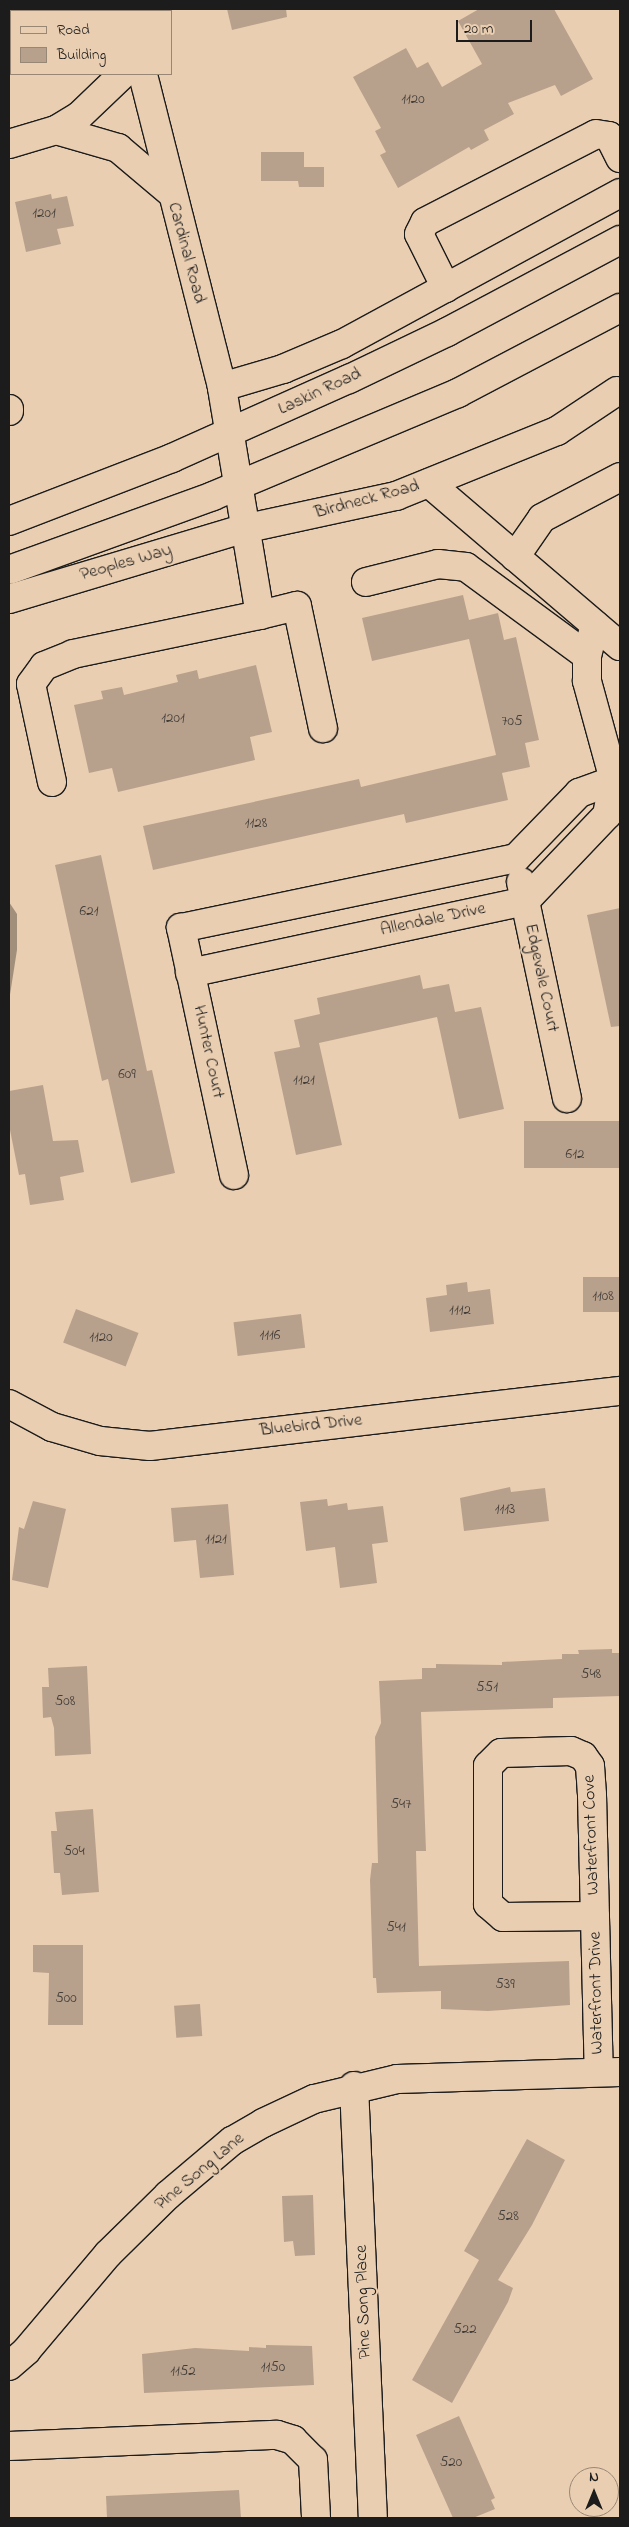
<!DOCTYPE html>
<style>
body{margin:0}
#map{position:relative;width:629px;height:2527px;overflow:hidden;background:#eaceb1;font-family:"Indie Flower",sans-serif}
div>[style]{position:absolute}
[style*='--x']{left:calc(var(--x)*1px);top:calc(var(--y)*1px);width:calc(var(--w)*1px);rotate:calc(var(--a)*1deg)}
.water>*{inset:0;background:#a18f7c}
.building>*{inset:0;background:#b8a18c;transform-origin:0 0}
.roads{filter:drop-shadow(1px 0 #1c1c1c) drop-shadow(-1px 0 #1c1c1c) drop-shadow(0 1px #1c1c1c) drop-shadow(0 -1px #1c1c1c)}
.minor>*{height:28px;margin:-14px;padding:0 14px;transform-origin:14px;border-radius:14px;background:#eaceb1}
.major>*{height:28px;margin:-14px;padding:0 14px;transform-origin:14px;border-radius:14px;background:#eaceb1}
span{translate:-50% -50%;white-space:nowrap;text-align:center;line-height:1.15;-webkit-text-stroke:4px #eaceb1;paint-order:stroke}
.number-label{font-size:15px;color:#433d38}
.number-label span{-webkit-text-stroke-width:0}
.street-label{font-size:18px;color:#1c1c1c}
.frame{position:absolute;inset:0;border:10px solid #1c1c1c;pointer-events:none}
.legend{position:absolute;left:10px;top:10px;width:162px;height:65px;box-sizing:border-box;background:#eaceb1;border:1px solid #988775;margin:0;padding:6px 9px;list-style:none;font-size:15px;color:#1c1c1c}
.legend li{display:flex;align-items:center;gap:10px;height:25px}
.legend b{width:25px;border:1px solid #988775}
.north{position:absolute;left:569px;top:2467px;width:50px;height:50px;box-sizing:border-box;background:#eaceb1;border:1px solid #988775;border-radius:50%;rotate:0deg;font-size:14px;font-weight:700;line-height:20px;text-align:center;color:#1c1c1c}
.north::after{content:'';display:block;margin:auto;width:18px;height:22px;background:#1c1c1c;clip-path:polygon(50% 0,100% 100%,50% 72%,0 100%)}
.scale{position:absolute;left:456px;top:20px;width:76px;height:22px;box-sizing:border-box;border:2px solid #1c1c1c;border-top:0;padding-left:6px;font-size:15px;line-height:18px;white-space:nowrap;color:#1c1c1c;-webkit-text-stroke:4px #eaceb1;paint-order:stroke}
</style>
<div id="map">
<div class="water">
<div style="clip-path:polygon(9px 902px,17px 914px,17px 950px,9px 1001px)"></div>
</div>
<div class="building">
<div style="clip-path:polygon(227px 9px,286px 9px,287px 17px,232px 30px)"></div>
<div style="clip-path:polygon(479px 9px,554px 9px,593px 79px,561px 96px,555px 85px,508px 103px,514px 114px,484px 130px,489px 140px,471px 150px,469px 147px,398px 188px,380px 155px,386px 152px,375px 131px,381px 128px,353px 77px,406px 48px,417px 68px,428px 62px,442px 87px,482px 64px,458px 21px)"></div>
<div style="clip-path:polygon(261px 152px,304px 152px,304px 167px,324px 167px,324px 187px,299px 187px,298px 181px,261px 181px)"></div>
<div style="clip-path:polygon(51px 194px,52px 199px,67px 196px,74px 226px,57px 229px,61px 244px,26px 252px,15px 202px)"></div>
<div style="clip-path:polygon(463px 595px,469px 620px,498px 613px,504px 640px,516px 637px,539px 740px,525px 743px,530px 767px,502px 773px,508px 800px,406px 823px,404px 814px,153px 870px,143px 826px,359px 779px,361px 787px,496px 755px,469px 639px,372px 661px,362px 618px)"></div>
<div style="clip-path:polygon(256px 665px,272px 732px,250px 737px,255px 760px,118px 792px,112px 768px,89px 773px,74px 705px,103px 699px,101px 691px,122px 687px,124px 695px,178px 682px,176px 675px,197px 670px,199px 679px)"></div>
<div style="clip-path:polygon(101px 855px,147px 1071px,152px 1070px,175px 1173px,131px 1183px,108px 1079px,102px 1081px,55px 865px)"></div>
<div style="clip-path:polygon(620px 908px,620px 1026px,611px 1027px,587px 915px)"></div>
<div style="clip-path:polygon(420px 975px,423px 989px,449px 984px,455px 1012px,481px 1007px,504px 1109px,459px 1119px,437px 1017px,319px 1043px,342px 1145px,296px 1155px,274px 1052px,300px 1047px,294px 1020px,320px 1014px,317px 998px)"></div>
<div style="clip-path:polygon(43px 1085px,53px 1141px,78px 1140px,84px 1172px,60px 1177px,64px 1200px,30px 1205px,25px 1174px,19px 1175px,9px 1125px,9px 1091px)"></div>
<div style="left:620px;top:1121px;width:47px;height:96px;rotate:90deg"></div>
<div style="left:620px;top:1277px;width:35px;height:37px;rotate:90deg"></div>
<div style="clip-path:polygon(467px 1282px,468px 1292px,490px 1289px,494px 1324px,430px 1332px,426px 1298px,447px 1295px,446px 1285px)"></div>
<div style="left:76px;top:1309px;width:67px;height:36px;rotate:21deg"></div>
<div style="left:301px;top:1314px;width:34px;height:68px;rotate:83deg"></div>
<div style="clip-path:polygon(510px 1487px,511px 1492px,545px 1488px,549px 1521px,464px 1531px,460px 1498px)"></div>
<div style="clip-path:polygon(327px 1499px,328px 1506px,347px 1503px,348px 1510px,383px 1506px,388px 1542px,372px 1544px,377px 1583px,340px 1588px,335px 1547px,306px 1551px,300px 1502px)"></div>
<div style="clip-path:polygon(33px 1501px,66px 1509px,48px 1588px,12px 1580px,19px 1527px,24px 1529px)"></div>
<div style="clip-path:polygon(228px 1504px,234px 1575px,200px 1578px,196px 1540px,174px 1542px,171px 1508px)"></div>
<div style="clip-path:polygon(612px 1649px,612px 1653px,620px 1653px,620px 1696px,553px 1698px,553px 1708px,421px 1712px,426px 1851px,416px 1851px,419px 1966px,569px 1961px,570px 2005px,488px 2011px,441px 2009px,441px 1991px,377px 1993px,376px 1978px,373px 1978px,370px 1880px,372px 1863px,378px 1863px,375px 1737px,381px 1723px,379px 1681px,422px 1679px,422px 1668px,436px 1668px,436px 1664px,502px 1665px,502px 1662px,562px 1659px,562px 1654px,579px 1654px,578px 1650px)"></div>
<div style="clip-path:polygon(87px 1666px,91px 1754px,55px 1756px,54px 1728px,51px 1717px,43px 1718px,42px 1687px,49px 1687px,48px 1668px)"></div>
<div style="clip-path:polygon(93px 1809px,99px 1892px,62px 1895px,60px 1873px,54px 1873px,51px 1831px,57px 1831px,55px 1812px)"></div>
<div style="clip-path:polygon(33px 1945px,83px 1945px,83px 2025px,48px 2025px,49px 1973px,33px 1972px)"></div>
<div style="left:200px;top:2004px;width:32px;height:26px;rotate:86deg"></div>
<div style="clip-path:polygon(527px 2139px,565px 2160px,532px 2225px,498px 2280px,513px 2288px,508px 2302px,452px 2403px,412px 2380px,479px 2260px,464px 2251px)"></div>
<div style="clip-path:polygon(313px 2195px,315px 2255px,295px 2256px,293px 2241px,284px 2242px,282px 2196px)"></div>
<div style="clip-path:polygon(266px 2345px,312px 2346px,314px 2385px,144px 2393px,142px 2354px,195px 2348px,249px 2351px,249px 2347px,266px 2348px)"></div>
<div style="clip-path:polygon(459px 2416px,495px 2498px,491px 2500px,495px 2509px,473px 2518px,453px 2518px,416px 2435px)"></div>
<div style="clip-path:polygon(239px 2490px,241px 2518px,107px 2518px,106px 2496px)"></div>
</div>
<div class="roads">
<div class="minor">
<div style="--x:129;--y:9;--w:2;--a:90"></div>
<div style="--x:56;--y:130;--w:65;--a:16.2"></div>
<div style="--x:118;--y:148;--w:68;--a:40.2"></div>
<div style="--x:9;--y:144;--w:49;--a:-16.6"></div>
<div style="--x:56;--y:130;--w:26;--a:-31"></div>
<div style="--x:78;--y:117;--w:62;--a:-43.7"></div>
<div style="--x:446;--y:288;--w:60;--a:-116.6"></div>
<div style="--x:419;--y:234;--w:13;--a:-63"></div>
<div style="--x:425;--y:222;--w:192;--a:-27.2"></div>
<div style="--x:596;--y:134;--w:13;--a:9"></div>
<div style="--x:609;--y:136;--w:25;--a:63"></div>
<div style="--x:222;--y:387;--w:64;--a:-16.4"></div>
<div style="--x:283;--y:369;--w:64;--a:-23"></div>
<div style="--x:342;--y:344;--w:316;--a:-28.5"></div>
<div style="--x:9;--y:409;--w:2;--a:90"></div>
<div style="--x:429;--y:483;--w:251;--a:40.5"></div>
<div style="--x:515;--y:557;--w:47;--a:-55.3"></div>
<div style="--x:542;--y:518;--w:88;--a:-27.7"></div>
<div style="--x:366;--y:582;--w:74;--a:-14"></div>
<div style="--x:438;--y:564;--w:28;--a:6"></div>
<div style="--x:466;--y:567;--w:150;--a:36.3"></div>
<div style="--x:9;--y:599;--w:244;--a:-16.7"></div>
<div style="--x:243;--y:529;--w:157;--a:-12.2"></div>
<div style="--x:396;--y:496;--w:174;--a:-22"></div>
<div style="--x:557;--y:431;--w:72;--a:-33.7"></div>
<div style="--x:260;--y:615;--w:38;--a:-14"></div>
<div style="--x:297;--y:606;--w:125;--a:78"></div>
<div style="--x:52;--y:782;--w:100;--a:-102.1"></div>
<div style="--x:31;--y:684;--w:22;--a:-54"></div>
<div style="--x:44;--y:666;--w:31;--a:-22"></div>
<div style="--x:73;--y:654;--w:191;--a:-11.8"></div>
<div style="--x:260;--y:615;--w:231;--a:-99.5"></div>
<div style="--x:222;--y:387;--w:323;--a:-104.2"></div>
<div style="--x:521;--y:882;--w:221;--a:78"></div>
<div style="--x:190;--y:973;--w:343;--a:-12.1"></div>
<div style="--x:525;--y:901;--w:119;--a:-46.4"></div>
<div style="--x:607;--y:815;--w:36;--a:-79"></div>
<div style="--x:614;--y:780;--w:103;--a:-105.3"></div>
<div style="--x:587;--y:681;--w:25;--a:-90"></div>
<div style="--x:587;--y:656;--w:32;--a:-76"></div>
<div style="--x:234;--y:1175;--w:253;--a:-102.1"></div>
<div style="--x:181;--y:928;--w:342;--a:-11.8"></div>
<div style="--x:516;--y:858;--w:91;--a:-45.9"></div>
<div style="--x:579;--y:793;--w:44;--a:-20.1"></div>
<div style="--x:9;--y:1404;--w:49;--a:28.1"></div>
<div style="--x:52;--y:1427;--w:50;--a:16.3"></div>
<div style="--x:100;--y:1441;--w:50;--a:5.7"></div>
<div style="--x:150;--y:1446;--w:473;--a:-6.7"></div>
<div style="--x:595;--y:1916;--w:92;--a:179.4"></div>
<div style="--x:503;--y:1917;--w:20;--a:-139"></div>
<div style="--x:488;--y:1904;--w:138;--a:-90"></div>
<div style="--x:488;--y:1766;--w:18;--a:-45"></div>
<div style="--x:501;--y:1753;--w:70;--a:-1.6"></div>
<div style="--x:571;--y:1751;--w:13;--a:23"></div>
<div style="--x:583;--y:1756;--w:12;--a:55"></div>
<div style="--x:590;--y:1766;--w:29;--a:86"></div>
<div style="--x:592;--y:1795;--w:277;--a:88.6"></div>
<div style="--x:354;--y:2086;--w:432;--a:87.5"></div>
<div style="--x:9;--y:2366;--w:23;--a:-41"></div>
<div style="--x:26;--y:2351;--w:127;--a:-49.8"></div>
<div style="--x:108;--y:2254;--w:84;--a:-44.5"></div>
<div style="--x:168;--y:2195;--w:84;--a:-40.2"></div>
<div style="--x:232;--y:2141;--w:36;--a:-30"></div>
<div style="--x:263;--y:2123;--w:56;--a:-25.2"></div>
<div style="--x:314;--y:2099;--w:85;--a:-13.5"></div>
<div style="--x:397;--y:2079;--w:223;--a:-1.8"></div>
<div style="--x:9;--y:2446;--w:268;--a:-2.4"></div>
<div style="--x:277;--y:2435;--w:17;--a:17"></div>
<div style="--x:293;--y:2440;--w:28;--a:45"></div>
<div style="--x:313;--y:2460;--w:58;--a:87"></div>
</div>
<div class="major">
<div style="--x:9;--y:521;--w:175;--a:-21.1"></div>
<div style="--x:172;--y:458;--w:194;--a:-24.1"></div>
<div style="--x:349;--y:379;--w:109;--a:-25.6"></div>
<div style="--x:447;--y:332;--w:196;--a:-28"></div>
<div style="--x:9;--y:570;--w:217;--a:-19.9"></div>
<div style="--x:213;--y:496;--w:266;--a:-22.8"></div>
<div style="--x:458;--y:393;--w:183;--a:-27.7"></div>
</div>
</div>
<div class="number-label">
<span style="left:413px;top:100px">1120</span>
<span style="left:44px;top:214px">1201</span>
<span style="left:173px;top:719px">1201</span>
<span style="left:512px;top:722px">705</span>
<span style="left:256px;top:824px">1128</span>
<span style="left:89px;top:912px">621</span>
<span style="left:127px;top:1075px">609</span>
<span style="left:304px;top:1081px">1121</span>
<span style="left:575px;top:1155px">612</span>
<span style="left:603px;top:1297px">1108</span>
<span style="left:460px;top:1311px">1112</span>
<span style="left:270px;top:1336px">1116</span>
<span style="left:101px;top:1338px">1120</span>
<span style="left:505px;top:1510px">1113</span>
<span style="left:216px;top:1540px">1121</span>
<span style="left:591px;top:1675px">548</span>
<span style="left:487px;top:1688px">551</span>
<span style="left:65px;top:1702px">508</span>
<span style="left:401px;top:1805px">547</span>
<span style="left:74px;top:1852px">504</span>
<span style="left:396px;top:1928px">541</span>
<span style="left:505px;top:1985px">539</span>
<span style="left:66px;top:1999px">500</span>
<span style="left:508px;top:2217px">528</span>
<span style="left:465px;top:2330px">522</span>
<span style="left:273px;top:2368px">1150</span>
<span style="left:183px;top:2372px">1152</span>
<span style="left:451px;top:2463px">520</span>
</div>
<div class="street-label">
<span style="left:186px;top:253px;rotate:75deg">Cardinal Road</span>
<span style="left:320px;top:392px;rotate:-25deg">Laskin Road</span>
<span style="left:367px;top:500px;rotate:-15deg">Birdneck Road</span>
<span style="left:126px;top:563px;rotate:-16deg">Peoples Way</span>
<span style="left:433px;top:920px;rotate:-12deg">Allendale Drive</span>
<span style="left:541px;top:978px;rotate:78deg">Edgevale Court</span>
<span style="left:208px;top:1052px;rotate:78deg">Hunter Court</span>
<span style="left:311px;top:1426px;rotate:-6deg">Bluebird Drive</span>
<span style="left:592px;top:1835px;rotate:-92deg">Waterfront Cove</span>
<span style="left:597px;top:1993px;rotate:-91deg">Waterfront Drive</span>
<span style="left:200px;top:2172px;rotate:-40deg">Pine Song Lane</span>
<span style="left:364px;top:2302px;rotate:-92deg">Pine Song Place</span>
</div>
<div class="frame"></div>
<ul class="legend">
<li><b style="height:6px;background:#eaceb1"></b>Road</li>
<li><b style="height:14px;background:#b8a18c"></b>Building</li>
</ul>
<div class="north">N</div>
<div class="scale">20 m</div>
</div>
